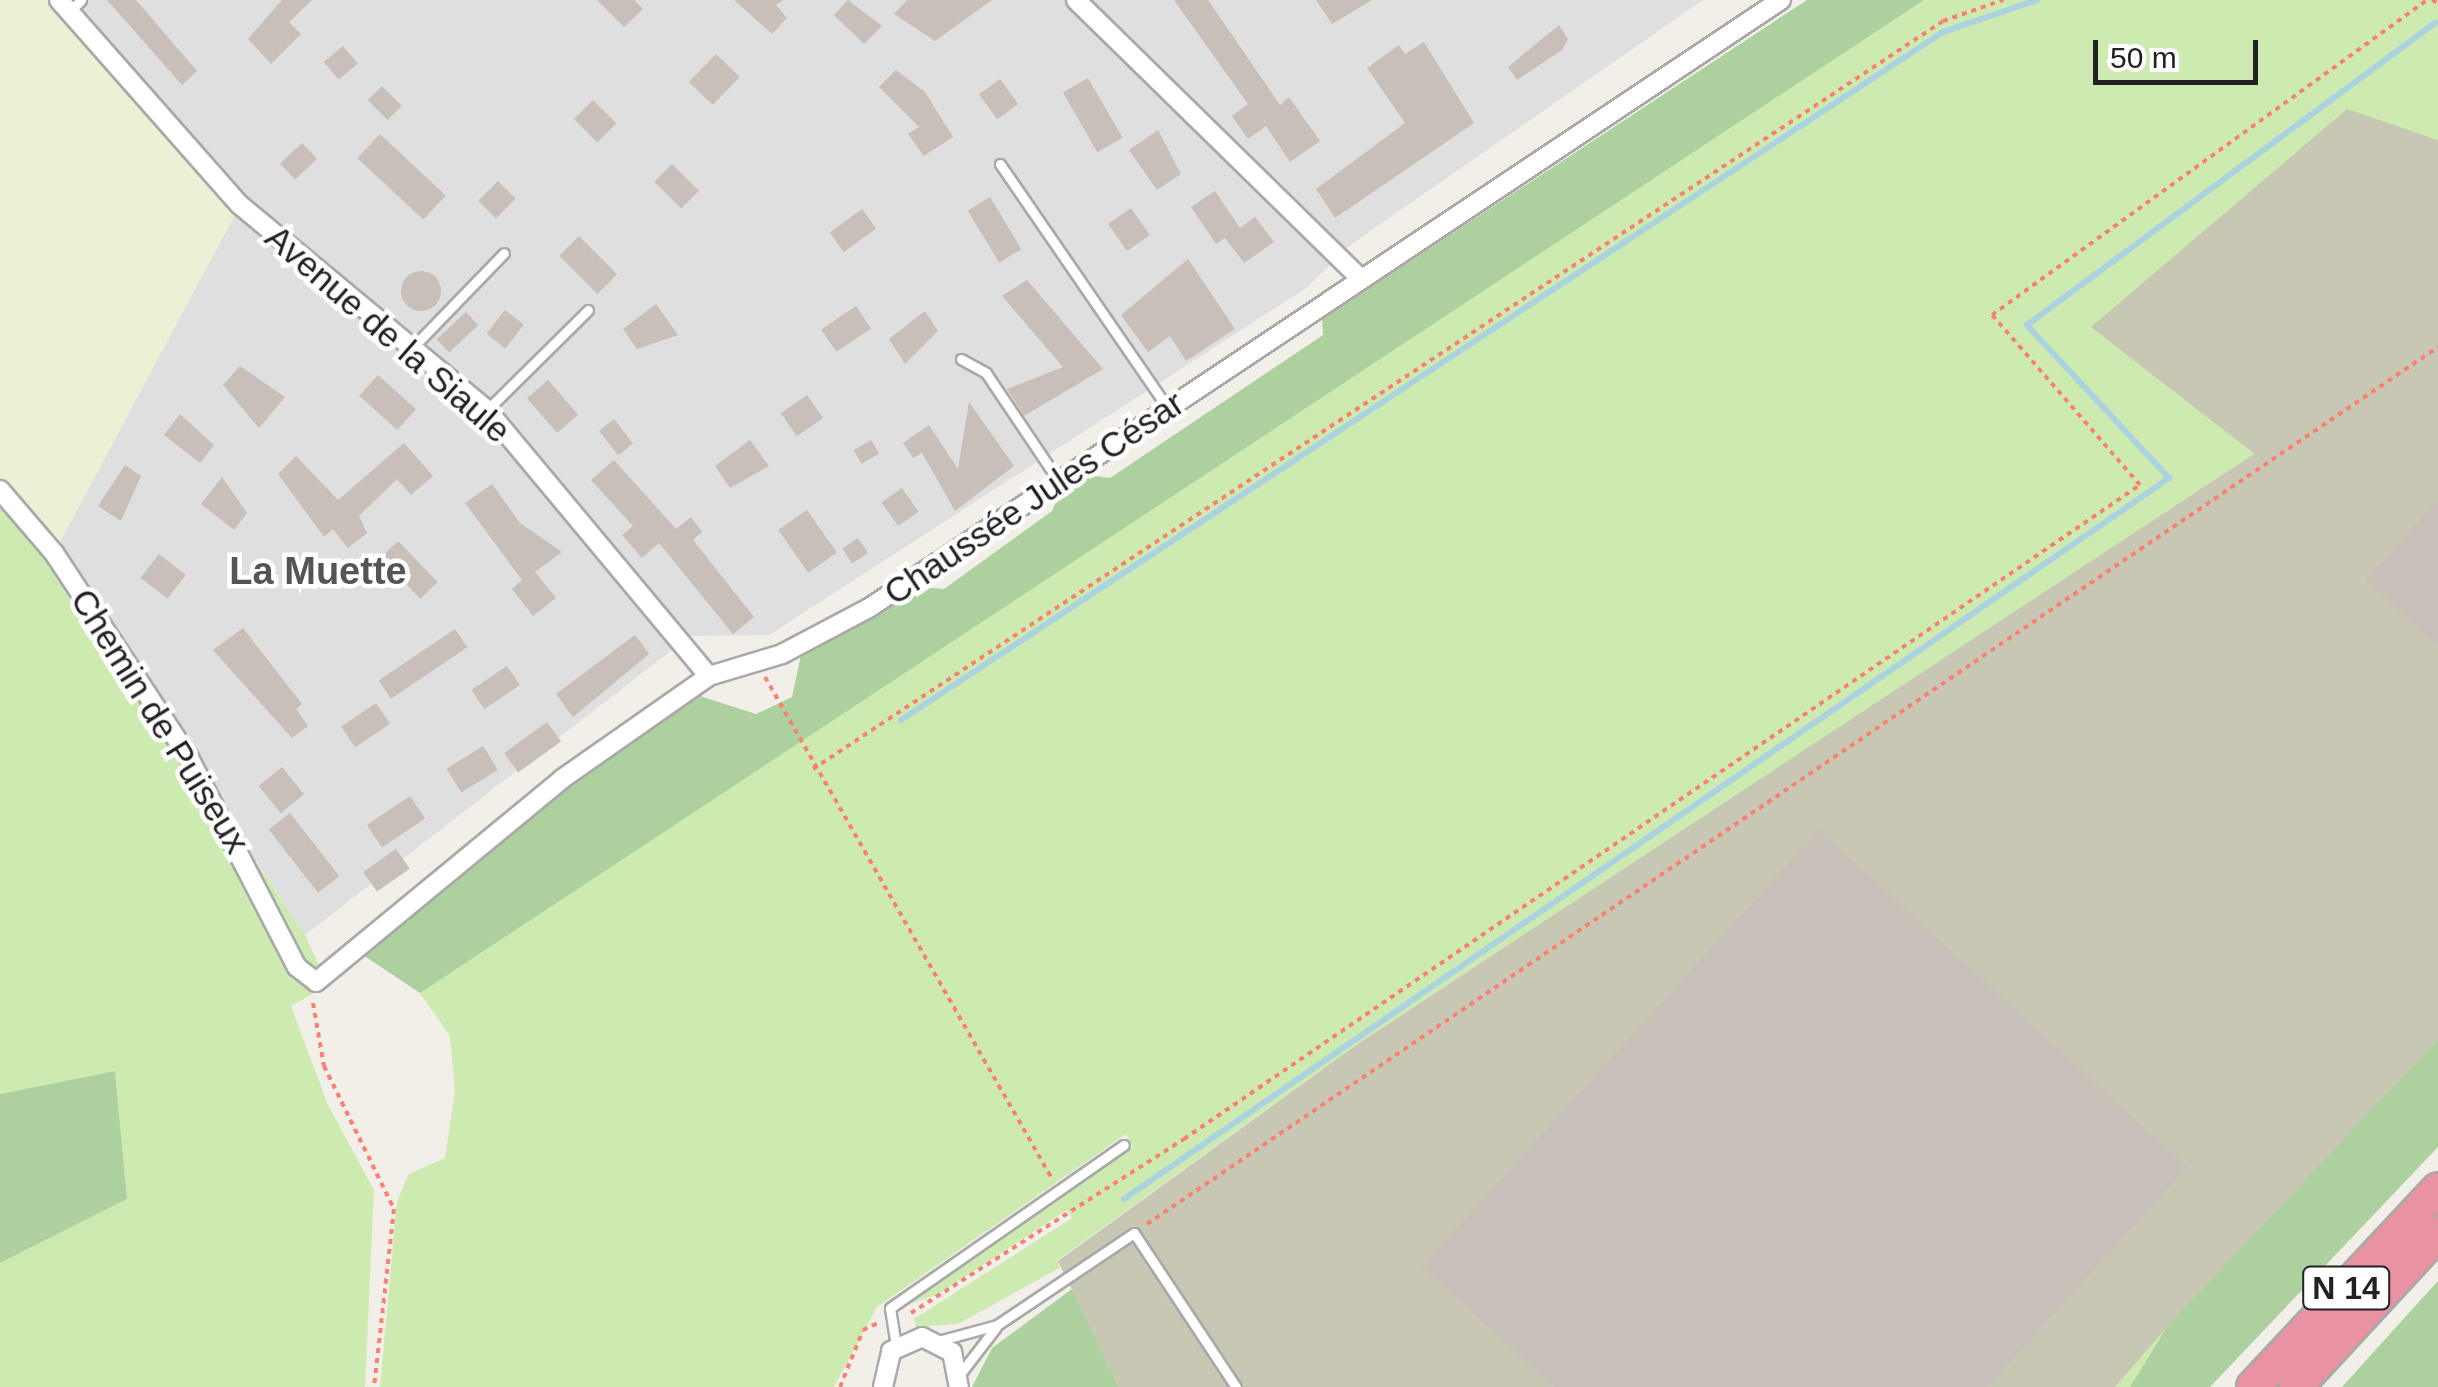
<!DOCTYPE html>
<meta charset="utf-8">
<style>
body{margin:0}
#map{position:relative;width:2438px;height:1387px;overflow:hidden;background:#f2efe9;font-family:Helvetica,sans-serif}
div>[style]{position:absolute}
[style*='--x']{left:calc(var(--x)*1px);top:calc(var(--y)*1px);width:calc(var(--w)*1px);rotate:calc(var(--a)*1deg)}
.residential>*{inset:0;background:#e0dfdf}
.construction>*{inset:0;background:#c7c7b4}
.farmland>*{inset:0;background:#eef0d5}
.grass>*{inset:0;background:#cdebb0}
.forest>*{inset:0;background:#add19e}
.stream>*{height:6px;margin:-3px;padding:0 3px;transform-origin:3px;border-radius:3px;background:#aad3df}
.building>*{inset:0;background:#c7bfb8;transform-origin:0 0}
.round{border-radius:50%}
.path>*{height:4px;margin-top:-2px;transform-origin:0;background:repeating-linear-gradient(90deg,#fa8072 0 5px,transparent 0 10px)}
.roads{filter:drop-shadow(2px 0 #a9a9a9) drop-shadow(-2px 0 #a9a9a9) drop-shadow(0 2px #a9a9a9) drop-shadow(0 -2px #a9a9a9)}
.lane>*{height:9px;margin:-4.5px;padding:0 4.5px;transform-origin:4.5px;border-radius:4.5px;background:#fff}
.street>*{height:18px;margin:-9px;padding:0 9px;transform-origin:9px;border-radius:9px;background:#fff}
.highway>*{height:32px;margin:-16px;padding:0 16px;transform-origin:16px;border-radius:16px;background:#e892a2}
span{translate:-50% -50%;white-space:nowrap;text-align:center;line-height:1.15;-webkit-text-stroke:9px #fff;paint-order:stroke}
.shield-label span{padding:2px 8px;background:#fff;border:2px solid;border-radius:8px;-webkit-text-stroke-width:0}
.shield-label{font-size:32px;color:#222;font-weight:700}
.street-label{font-size:35px;color:#222}
.neighbourhood-label{font-size:38px;color:#555;font-weight:700}
.scale{position:absolute;left:2093px;top:40px;width:165px;height:45px;box-sizing:border-box;border:5px solid #222;border-top:0;padding-left:12px;font-size:30px;line-height:35px;white-space:nowrap;color:#222;-webkit-text-stroke:8px #fff;paint-order:stroke}
</style>
<div id="map">
<div class="residential">
<div style="clip-path:polygon(72px 0,1703px 0,1353px 243px,1306px 288px,769px 635px,690px 636px,305px 935px,54px 553px,240px 205px)"></div>
</div>
<div class="construction">
<div style="clip-path:polygon(2347px 108px,2438px 140px,2438px 1039px,2115px 1387px,1119px 1387px,1058px 1261px,1356px 1045px,2253px 453px,2090px 327px)"></div>
</div>
<div class="farmland">
<div style="clip-path:polygon(0 0,59px 0,240px 205px,54px 553px,0 478px)"></div>
</div>
<div class="grass">
<div style="clip-path:polygon(1924px 0,2438px 0,2438px 140px,2347px 109px,2091px 327px,2254px 454px,1356px 1045px,1058px 1260px,1061px 1267px,958px 1324px,916px 1327px,914px 1319px,1072px 1218px,1067px 1210px,937px 1295px,898px 1308px,1133px 1147px,1126px 1134px,877px 1307px,834px 1387px,380px 1387px,397px 1201px,409px 1174px,445px 1158px,455px 1091px,450px 1036px,420px 993px,428px 984px)"></div>
<div style="clip-path:polygon(0 478px,305px 935px,328px 985px,291px 1006px,328px 1105px,374px 1190px,365px 1387px,0 1387px,0 1263px,127px 1199px,115px 1071px,0 1094px)"></div>
<div style="clip-path:polygon(2167px 1327px,2130px 1387px,2115px 1387px)"></div>
</div>
<div class="forest">
<div style="clip-path:polygon(1807px 0,1924px 0,420px 993px,363px 955px,560px 792px,700px 696px,756px 714px,792px 697px,801px 655px,922px 587px,944px 589px,1052px 511px,1060px 492px,1088px 475px,1110px 478px,1323px 335px,1322px 319px)"></div>
<div style="clip-path:polygon(2438px 1039px,2438px 1147px,2210px 1387px,2130px 1387px,2167px 1327px)"></div>
<div style="clip-path:polygon(115px 1071px,127px 1199px,0 1263px,0 1094px)"></div>
<div style="clip-path:polygon(2438px 1281px,2438px 1387px,2342px 1387px,2416px 1305px)"></div>
<div style="clip-path:polygon(1072px 1289px,1119px 1387px,972px 1387px,992px 1348px)"></div>
</div>
<div class="stream">
<div style="--x:901;--y:720;--w:1249;--a:-33.44"></div>
<div style="--x:1943;--y:32;--w:99;--a:-18.8"></div>
<div style="--x:1124;--y:1199;--w:1270;--a:-34.6"></div>
<div style="--x:2169;--y:478;--w:209;--a:-132.9"></div>
<div style="--x:2027;--y:325;--w:508;--a:-36.51"></div>
</div>
<div class="building">
<div style="clip-path:polygon(107px 0,136px 0,197px 71px,182px 85px)"></div>
<div style="clip-path:polygon(282px 0,312px 0,289px 22px,301px 34px,271px 64px,248px 39px)"></div>
<div style="clip-path:polygon(597px 0,634px 0,643px 9px,624px 27px)"></div>
<div style="clip-path:polygon(734px 0,783px 0,776px 5px,787px 18px,772px 34px)"></div>
<div style="clip-path:polygon(848px 0,882px 26px,864px 44px,834px 15px)"></div>
<div style="clip-path:polygon(907px 0,992px 0,935px 41px,894px 14px)"></div>
<div style="clip-path:polygon(1174px 0,1208px 0,1280px 105px,1289px 97px,1320px 141px,1290px 162px,1266px 126px,1248px 139px,1232px 116px,1248px 104px)"></div>
<div style="clip-path:polygon(1316px 0,1372px 0,1332px 24px)"></div>
<div style="clip-path:polygon(1559px 25px,1568px 39px,1562px 50px,1517px 80px,1508px 67px)"></div>
<div style="clip-path:polygon(1424px 42px,1474px 123px,1335px 218px,1316px 189px,1405px 123px,1367px 68px,1399px 45px,1405px 54px)"></div>
<div style="left:343px;top:46px;width:23px;height:25px;rotate:50deg"></div>
<div style="left:716px;top:54px;width:33px;height:39px;rotate:44deg"></div>
<div style="clip-path:polygon(896px 70px,925px 92px,953px 137px,924px 156px,908px 134px,919px 127px,879px 87px)"></div>
<div style="left:1088px;top:78px;width:69px;height:29px;rotate:60deg"></div>
<div style="left:1000px;top:79px;width:31px;height:26px;rotate:54deg"></div>
<div style="left:382px;top:86px;width:28px;height:20px;rotate:45deg"></div>
<div style="left:593px;top:100px;width:33px;height:27px;rotate:45deg"></div>
<div style="clip-path:polygon(1158px 130px,1181px 174px,1157px 190px,1129px 150px)"></div>
<div style="left:380px;top:134px;width:90px;height:33px;rotate:43deg"></div>
<div style="left:302px;top:143px;width:22px;height:30px;rotate:47deg"></div>
<div style="left:672px;top:164px;width:38px;height:25px;rotate:45deg"></div>
<div style="left:498px;top:181px;width:25px;height:28px;rotate:45deg"></div>
<div style="clip-path:polygon(1215px 191px,1240px 228px,1255px 217px,1274px 242px,1244px 263px,1225px 238px,1216px 244px,1191px 207px)"></div>
<div style="left:990px;top:197px;width:61px;height:26px;rotate:59deg"></div>
<div style="left:1131px;top:208px;width:33px;height:28px;rotate:55deg"></div>
<div style="left:862px;top:209px;width:24px;height:40px;rotate:54deg"></div>
<div style="left:579px;top:236px;width:54px;height:28px;rotate:45deg"></div>
<div style="clip-path:polygon(1188px 259px,1235px 329px,1186px 361px,1170px 336px,1148px 352px,1121px 315px)"></div>
<div class="round" style="left:401px;top:271px;width:40px;height:40px"></div>
<div style="clip-path:polygon(1027px 280px,1103px 369px,1024px 416px,1007px 389px,1063px 367px,1002px 296px)"></div>
<div style="clip-path:polygon(656px 304px,678px 335px,637px 349px,623px 329px)"></div>
<div style="left:856px;top:306px;width:27px;height:42px;rotate:56deg"></div>
<div style="left:505px;top:310px;width:24px;height:30px;rotate:38deg"></div>
<div style="clip-path:polygon(925px 311px,938px 331px,905px 364px,889px 339px)"></div>
<div style="left:466px;top:312px;width:18px;height:40px;rotate:47deg"></div>
<div style="clip-path:polygon(240px 366px,285px 397px,259px 428px,223px 385px)"></div>
<div style="left:378px;top:375px;width:51px;height:28px;rotate:42deg"></div>
<div style="left:548px;top:380px;width:46px;height:28px;rotate:49deg"></div>
<div style="left:807px;top:395px;width:28px;height:32px;rotate:55deg"></div>
<div style="clip-path:polygon(969px 402px,1014px 466px,955px 511px,922px 453px,913px 458px,903px 443px,929px 425px,958px 469px)"></div>
<div style="clip-path:polygon(180px 414px,214px 445px,200px 463px,164px 435px)"></div>
<div style="left:614px;top:419px;width:31px;height:19px;rotate:52deg"></div>
<div style="clip-path:polygon(750px 440px,769px 466px,730px 488px,715px 466px)"></div>
<div style="left:871px;top:440px;width:16px;height:20px;rotate:60deg"></div>
<div style="clip-path:polygon(404px 443px,433px 476px,411px 495px,397px 479px,359px 516px,367px 533px,348px 548px,333px 529px,324px 537px,278px 474px,296px 456px,338px 500px)"></div>
<div style="clip-path:polygon(614px 460px,676px 529px,691px 517px,702px 532px,693px 540px,754px 617px,733px 634px,659px 543px,642px 558px,622px 535px,633px 526px,591px 480px)"></div>
<div style="clip-path:polygon(125px 465px,141px 476px,121px 521px,98px 506px)"></div>
<div style="clip-path:polygon(222px 477px,247px 513px,234px 530px,201px 504px)"></div>
<div style="clip-path:polygon(492px 484px,520px 523px,562px 552px,535px 572px,556px 598px,533px 616px,512px 589px,522px 580px,465px 503px)"></div>
<div style="left:902px;top:488px;width:29px;height:25px;rotate:55deg"></div>
<div style="clip-path:polygon(2438px 500px,2438px 646px,2366px 580px)"></div>
<div style="left:807px;top:510px;width:52px;height:35px;rotate:55deg"></div>
<div style="left:858px;top:538px;width:18px;height:19px;rotate:56deg"></div>
<div style="left:398px;top:541px;width:57px;height:24px;rotate:46deg"></div>
<div style="left:159px;top:554px;width:34px;height:30px;rotate:38deg"></div>
<div style="clip-path:polygon(243px 628px,302px 704px,296px 709px,308px 726px,292px 738px,213px 650px)"></div>
<div style="left:455px;top:629px;width:22px;height:92px;rotate:56deg"></div>
<div style="clip-path:polygon(635px 635px,649px 654px,573px 717px,556px 694px)"></div>
<div style="left:507px;top:666px;width:23px;height:43px;rotate:56deg"></div>
<div style="left:376px;top:703px;width:25px;height:42px;rotate:56deg"></div>
<div style="left:547px;top:722px;width:24px;height:53px;rotate:54deg"></div>
<div style="left:483px;top:746px;width:28px;height:43px;rotate:58deg"></div>
<div style="left:282px;top:767px;width:35px;height:30px;rotate:51deg"></div>
<div style="left:410px;top:796px;width:27px;height:52px;rotate:56deg"></div>
<div style="left:290px;top:813px;width:80px;height:27px;rotate:52deg"></div>
<div style="clip-path:polygon(1819px 830px,2187px 1167px,1987px 1387px,1554px 1387px,1422px 1266px)"></div>
<div style="left:396px;top:849px;width:24px;height:40px;rotate:55deg"></div>
</div>
<div class="path">
<div style="--x:2432;--y:0;--w:7;--a:27"></div>
<div style="--x:765;--y:677;--w:576;--a:60.23"></div>
<div style="--x:813;--y:769;--w:1355;--a:-33.5"></div>
<div style="--x:1943;--y:21;--w:64;--a:-19.3"></div>
<div style="--x:313;--y:1003;--w:64;--a:80.1"></div>
<div style="--x:324;--y:1066;--w:159;--a:63.9"></div>
<div style="--x:394;--y:1209;--w:179;--a:96.4"></div>
<div style="--x:1147;--y:1224;--w:1561;--a:-34.19"></div>
<div style="--x:911;--y:1313;--w:324;--a:-32.5"></div>
<div style="--x:1184;--y:1139;--w:1158;--a:-34.38"></div>
<div style="--x:2140;--y:485;--w:225;--a:-131"></div>
<div style="--x:1992;--y:315;--w:537;--a:-35.91"></div>
<div style="--x:840;--y:1387;--w:61;--a:-68"></div>
<div style="--x:863;--y:1330;--w:17;--a:-25"></div>
</div>
<div class="roads">
<div class="lane">
<div style="--x:69;--y:12;--w:17;--a:-45"></div>
<div style="--x:1000;--y:164;--w:296;--a:55.5"></div>
<div style="--x:412;--y:348;--w:132;--a:-45.9"></div>
<div style="--x:961;--y:359;--w:29;--a:29"></div>
<div style="--x:986;--y:373;--w:129;--a:56.1"></div>
<div style="--x:487;--y:410;--w:142;--a:-44.7"></div>
<div style="--x:938;--y:1341;--w:61;--a:-15.2"></div>
<div style="--x:997;--y:1325;--w:165;--a:-33.9"></div>
<div style="--x:1134;--y:1233;--w:185;--a:56.5"></div>
<div style="--x:896;--y:1346;--w:38;--a:-99"></div>
<div style="--x:890;--y:1308;--w:285;--a:-34.9"></div>
<div style="--x:960;--y:1374;--w:59;--a:-52.5"></div>
</div>
<div class="street">
<div style="--x:59;--y:0;--w:273;--a:48.6"></div>
<div style="--x:240;--y:205;--w:321;--a:39.7"></div>
<div style="--x:487;--y:410;--w:346;--a:50.2"></div>
<div style="--x:1076;--y:0;--w:395;--a:44.4"></div>
<div style="--x:0;--y:490;--w:83;--a:49.4"></div>
<div style="--x:54;--y:553;--w:245;--a:56.6"></div>
<div style="--x:189;--y:758;--w:235;--a:62.7"></div>
<div style="--x:297;--y:967;--w:24;--a:38"></div>
<div style="--x:316;--y:982;--w:319;--a:-39.5"></div>
<div style="--x:562;--y:779;--w:179;--a:-35"></div>
<div style="--x:709;--y:676;--w:76;--a:-16.8"></div>
<div style="--x:782;--y:654;--w:98;--a:-27.9"></div>
<div style="--x:869;--y:608;--w:1096;--a:-33.69"></div>
<div style="--x:883;--y:1387;--w:37;--a:-77"></div>
<div style="--x:891;--y:1351;--w:34;--a:-24"></div>
<div style="--x:922;--y:1337;--w:34;--a:27"></div>
<div style="--x:952;--y:1352;--w:36;--a:79"></div>
</div>
<div class="highway">
<div style="--x:2253;--y:1387;--w:271;--a:-46.9"></div>
<div style="--x:2296;--y:1387;--w:209;--a:-47.3"></div>
</div>
</div>
<div class="shield-label">
<span style="left:2346px;top:1288px">N 14</span>
</div>
<div class="street-label">
<span style="left:388px;top:334px;rotate:41deg">Avenue de la Siaule</span>
<span style="left:1034px;top:498px;rotate:-34deg">Chaussée Jules César</span>
<span style="left:160px;top:721px;rotate:58deg">Chemin de Puiseux</span>
</div>
<div class="neighbourhood-label">
<span style="left:318px;top:572px">La Muette</span>
</div>
<div class="scale">50 m</div>
</div>
